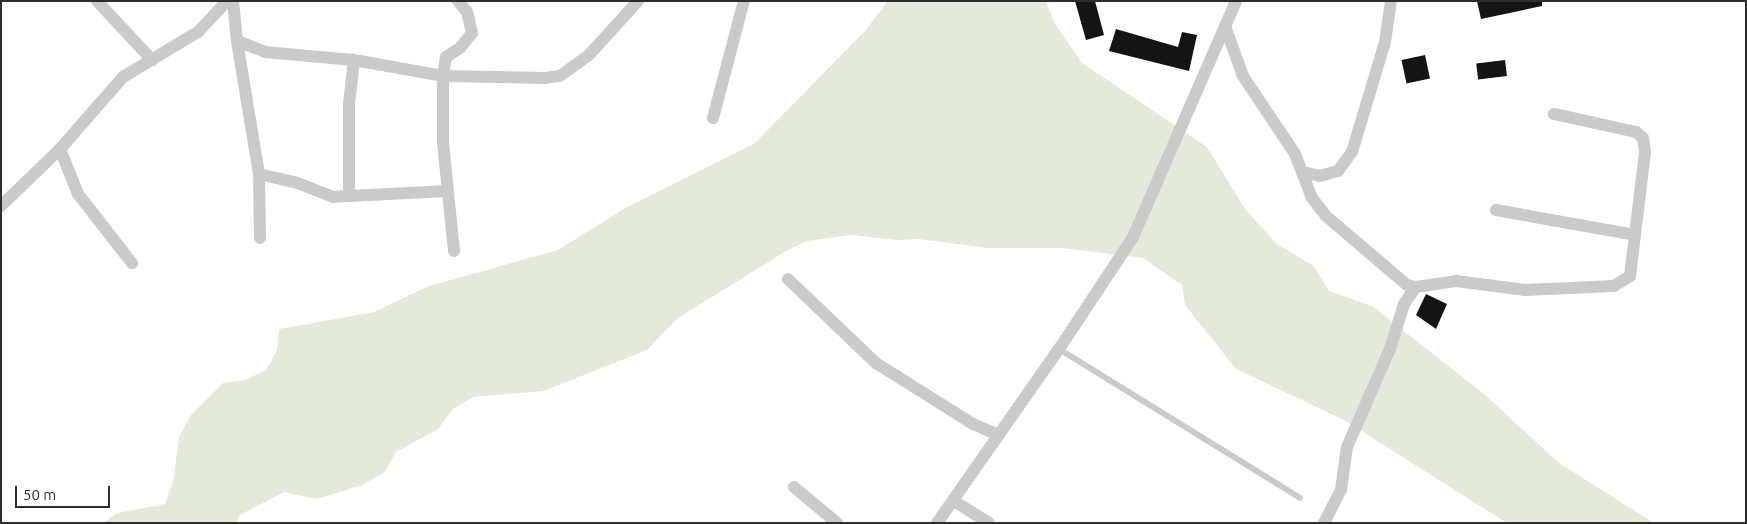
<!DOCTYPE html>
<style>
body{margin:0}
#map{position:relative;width:1747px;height:524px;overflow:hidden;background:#fff;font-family:Ubuntu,sans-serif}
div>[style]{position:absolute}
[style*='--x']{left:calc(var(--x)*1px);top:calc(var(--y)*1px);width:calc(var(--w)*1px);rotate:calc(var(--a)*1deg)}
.green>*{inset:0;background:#e4eada}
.building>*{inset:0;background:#141414;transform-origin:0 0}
.service>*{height:6px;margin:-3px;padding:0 3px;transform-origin:3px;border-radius:3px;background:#cacaca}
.minor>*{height:12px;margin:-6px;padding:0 6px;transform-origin:6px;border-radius:6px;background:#cacaca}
span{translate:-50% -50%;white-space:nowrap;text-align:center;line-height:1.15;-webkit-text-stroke:5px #fff;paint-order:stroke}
.frame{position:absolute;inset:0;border:2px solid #2d2d2d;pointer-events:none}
.scale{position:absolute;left:15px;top:486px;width:95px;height:22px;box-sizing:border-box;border:2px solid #2d2d2d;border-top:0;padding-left:6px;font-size:15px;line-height:18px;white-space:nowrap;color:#2d2d2d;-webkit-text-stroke:4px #fff;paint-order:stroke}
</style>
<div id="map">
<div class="green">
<div style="clip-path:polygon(888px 1px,1046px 1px,1055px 24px,1082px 63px,1207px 147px,1245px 209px,1277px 244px,1314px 266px,1329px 291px,1372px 306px,1484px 394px,1559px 463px,1654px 523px,1507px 523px,1344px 420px,1236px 369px,1185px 305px,1182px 285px,1143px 258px,1062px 248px,988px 248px,919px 239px,897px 240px,852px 235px,807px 241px,786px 251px,678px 318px,647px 350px,544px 391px,473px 397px,453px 409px,438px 429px,396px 452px,385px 472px,362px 485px,317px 499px,284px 492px,240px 515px,236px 523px,103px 523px,117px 513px,165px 504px,173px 483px,179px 437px,190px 416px,223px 383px,245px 380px,266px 370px,277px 350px,279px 329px,374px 312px,429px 286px,558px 250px,627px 207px,755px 143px,865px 31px)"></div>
</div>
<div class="building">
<div style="clip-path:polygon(1075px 1px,1095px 1px,1104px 35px,1086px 40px)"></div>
<div style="clip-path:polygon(1477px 1px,1542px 1px,1542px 6px,1481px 19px)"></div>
<div style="clip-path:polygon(1116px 29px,1178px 47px,1182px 32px,1197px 35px,1189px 71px,1109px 51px)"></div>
<div style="left:1425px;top:55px;width:24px;height:24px;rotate:78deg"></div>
<div style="left:1505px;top:60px;width:16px;height:29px;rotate:83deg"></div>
<div style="clip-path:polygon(1426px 294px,1447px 304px,1436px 329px,1416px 315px)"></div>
</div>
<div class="service">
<div style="--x:1059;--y:349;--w:283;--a:31.7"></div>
</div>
<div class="minor">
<div style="--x:97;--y:1;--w:81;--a:47"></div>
<div style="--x:233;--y:1;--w:40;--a:84.3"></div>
<div style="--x:237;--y:41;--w:30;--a:21"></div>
<div style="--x:265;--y:52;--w:89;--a:5.1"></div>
<div style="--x:354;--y:60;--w:90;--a:10.2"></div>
<div style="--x:443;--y:76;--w:102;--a:1.1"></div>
<div style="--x:545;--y:78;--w:15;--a:-8"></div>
<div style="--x:560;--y:76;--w:34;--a:-36"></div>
<div style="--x:588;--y:56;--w:74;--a:-47.7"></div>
<div style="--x:1225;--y:26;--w:53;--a:70.2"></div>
<div style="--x:1243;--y:76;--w:94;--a:56.3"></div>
<div style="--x:1295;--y:154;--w:47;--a:68.9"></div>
<div style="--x:1312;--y:198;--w:23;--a:52"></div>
<div style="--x:1326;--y:216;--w:106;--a:40.4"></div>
<div style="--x:1407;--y:285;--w:9;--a:13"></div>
<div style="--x:1416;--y:287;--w:40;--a:-8.5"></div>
<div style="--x:1456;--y:281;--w:70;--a:7.4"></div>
<div style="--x:1525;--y:290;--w:89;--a:-2.6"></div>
<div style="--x:1614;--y:286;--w:19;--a:-32"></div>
<div style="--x:1630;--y:276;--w:125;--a:-83.1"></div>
<div style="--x:1645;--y:152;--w:14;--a:-98"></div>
<div style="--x:1643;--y:138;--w:9;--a:-139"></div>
<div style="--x:1636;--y:132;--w:84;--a:-167.6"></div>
<div style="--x:237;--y:41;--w:135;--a:80.6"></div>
<div style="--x:259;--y:174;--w:64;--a:89.1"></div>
<div style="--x:713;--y:118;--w:121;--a:-75.2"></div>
<div style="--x:60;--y:149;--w:48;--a:68.2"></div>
<div style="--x:78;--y:194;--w:88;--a:52"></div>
<div style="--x:1303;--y:172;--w:17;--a:13"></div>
<div style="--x:1320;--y:176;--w:19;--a:-16"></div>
<div style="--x:1338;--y:171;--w:24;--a:-54"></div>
<div style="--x:1352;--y:152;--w:115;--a:-73.3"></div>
<div style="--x:1385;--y:42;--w:41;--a:-81.7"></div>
<div style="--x:259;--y:174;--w:37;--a:13"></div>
<div style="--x:295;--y:182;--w:41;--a:21.5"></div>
<div style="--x:333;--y:197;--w:16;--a:-4"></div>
<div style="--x:349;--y:196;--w:92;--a:-90"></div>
<div style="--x:349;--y:104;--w:44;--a:-83.5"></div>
<div style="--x:349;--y:196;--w:98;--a:-2.9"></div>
<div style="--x:1;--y:206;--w:82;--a:-44"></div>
<div style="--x:60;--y:149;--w:96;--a:-48.8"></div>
<div style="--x:123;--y:77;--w:87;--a:-31"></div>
<div style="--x:198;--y:32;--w:42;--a:-46.9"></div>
<div style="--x:1496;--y:210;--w:141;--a:10.2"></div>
<div style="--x:454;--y:251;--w:109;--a:-95.8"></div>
<div style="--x:443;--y:143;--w:67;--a:-90"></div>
<div style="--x:443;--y:76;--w:19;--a:-81"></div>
<div style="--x:446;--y:57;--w:17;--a:-33"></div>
<div style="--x:460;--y:48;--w:19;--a:-51"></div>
<div style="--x:472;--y:33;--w:22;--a:-103"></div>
<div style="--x:467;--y:12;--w:14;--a:-129"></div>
<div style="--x:788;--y:279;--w:122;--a:43.7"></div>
<div style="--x:876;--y:363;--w:115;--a:32.2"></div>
<div style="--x:973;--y:424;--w:26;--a:23"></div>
<div style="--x:794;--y:487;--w:56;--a:39.9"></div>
<div style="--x:954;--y:501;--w:41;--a:32.2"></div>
<div style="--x:937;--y:523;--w:213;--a:-55"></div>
<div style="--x:1059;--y:349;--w:134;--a:-56.5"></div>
<div style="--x:1133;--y:237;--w:257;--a:-66.4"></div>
<div style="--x:1324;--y:523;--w:37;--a:-63"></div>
<div style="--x:1341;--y:490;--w:43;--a:-82.1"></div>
<div style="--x:1347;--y:447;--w:107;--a:-66.3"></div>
<div style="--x:1390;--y:349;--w:47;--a:-72.7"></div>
<div style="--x:1404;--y:304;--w:21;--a:-55"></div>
</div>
<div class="frame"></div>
<div class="scale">50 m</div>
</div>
